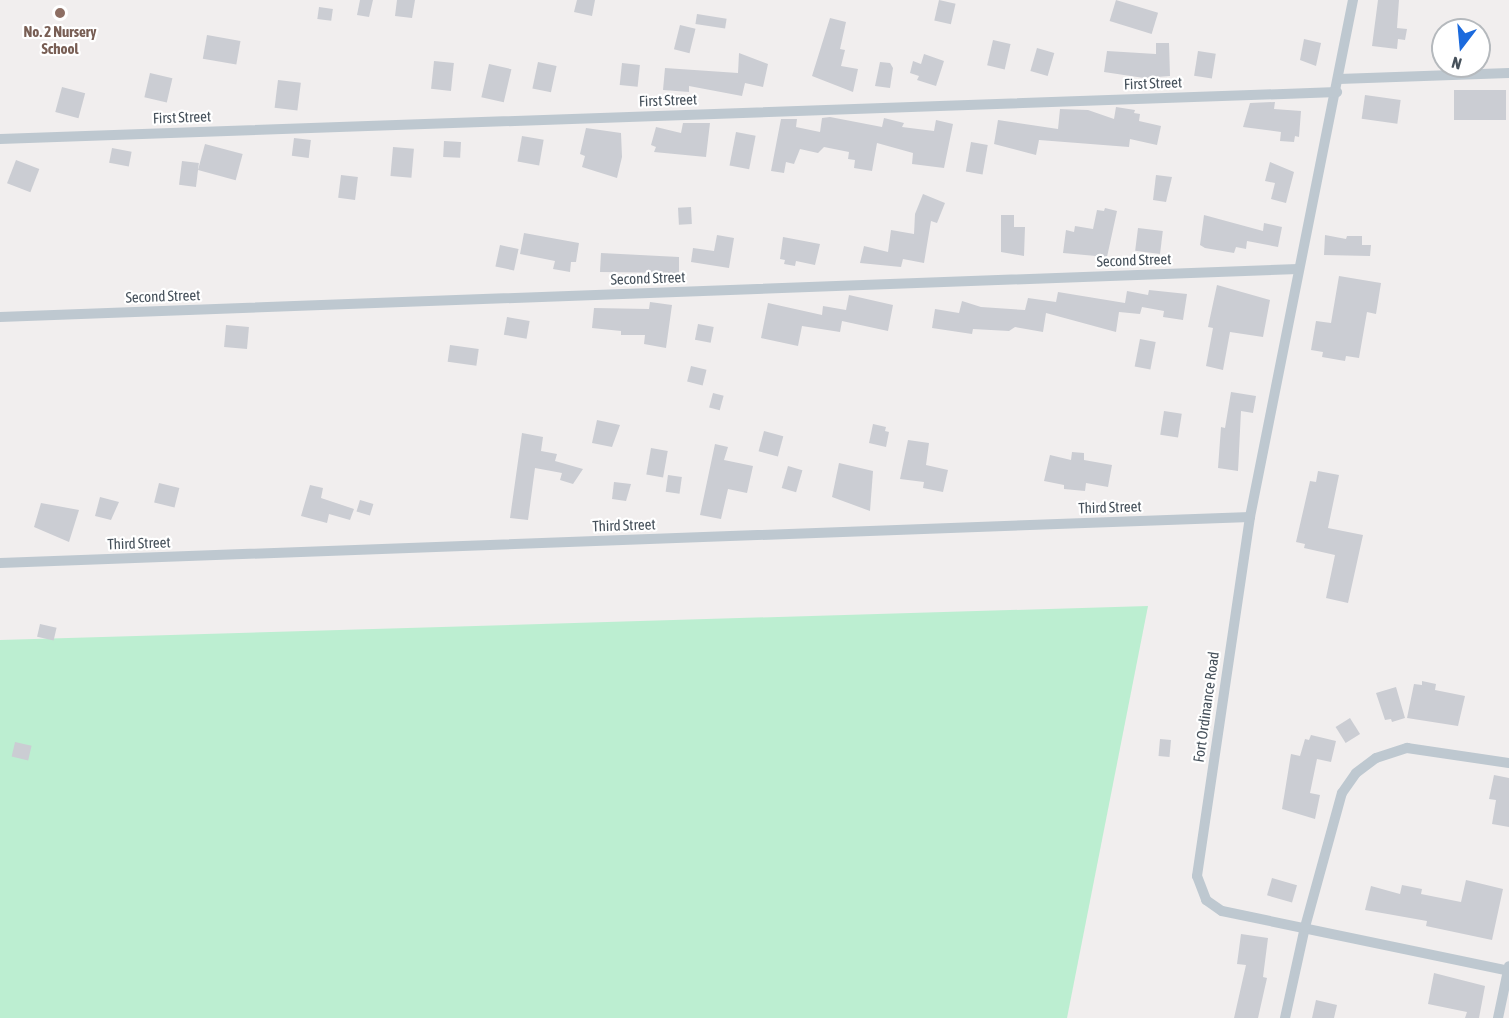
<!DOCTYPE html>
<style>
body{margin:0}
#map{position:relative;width:1509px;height:1018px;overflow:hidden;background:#f1eeee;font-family:"Asap Condensed",sans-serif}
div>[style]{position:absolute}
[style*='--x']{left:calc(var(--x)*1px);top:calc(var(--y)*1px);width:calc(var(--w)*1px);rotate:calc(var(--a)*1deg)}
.green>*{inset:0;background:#bceed1}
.building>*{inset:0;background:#cbcdd3;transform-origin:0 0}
.minor>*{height:10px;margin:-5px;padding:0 5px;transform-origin:5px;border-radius:5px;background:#bec8d0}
.dots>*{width:16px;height:16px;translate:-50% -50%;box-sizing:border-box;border:3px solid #fff;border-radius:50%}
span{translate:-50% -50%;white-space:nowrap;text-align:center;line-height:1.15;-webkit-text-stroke:4.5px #fff;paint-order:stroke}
.education-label{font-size:15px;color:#785e54;font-weight:700}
.street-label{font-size:15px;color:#46515b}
.north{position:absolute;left:1431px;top:18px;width:60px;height:60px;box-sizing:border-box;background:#fff;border:2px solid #b5b9bd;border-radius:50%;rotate:196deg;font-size:16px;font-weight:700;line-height:24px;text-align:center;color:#46515b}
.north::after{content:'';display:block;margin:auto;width:21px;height:27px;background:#1b6add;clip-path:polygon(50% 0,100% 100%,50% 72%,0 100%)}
</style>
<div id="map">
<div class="green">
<div style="clip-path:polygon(1148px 606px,1067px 1018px,0 1018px,0 640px)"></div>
</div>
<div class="building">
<div style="clip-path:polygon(360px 0,373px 0,369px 17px,357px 15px)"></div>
<div style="clip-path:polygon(397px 0,415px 0,412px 18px,395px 16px)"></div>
<div style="clip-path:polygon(577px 0,595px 0,592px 16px,574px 12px)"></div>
<div style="left:939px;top:0;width:17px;height:21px;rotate:13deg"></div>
<div style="left:1116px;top:0;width:44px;height:22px;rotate:17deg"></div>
<div style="clip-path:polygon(1378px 0,1399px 0,1397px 28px,1407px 29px,1405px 40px,1398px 39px,1397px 49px,1372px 46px)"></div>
<div style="left:319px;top:7px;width:14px;height:12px;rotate:8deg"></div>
<div style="left:697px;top:14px;width:30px;height:10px;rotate:9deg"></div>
<div style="clip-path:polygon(830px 18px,846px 22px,840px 49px,845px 50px,841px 66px,858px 69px,853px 92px,812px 76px)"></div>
<div style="left:680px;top:25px;width:16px;height:25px;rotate:14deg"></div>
<div style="left:207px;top:35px;width:34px;height:24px;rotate:10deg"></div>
<div style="clip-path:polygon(1304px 39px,1321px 43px,1316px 66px,1300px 60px)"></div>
<div style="left:993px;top:40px;width:18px;height:26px;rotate:13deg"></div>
<div style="clip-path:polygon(1156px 43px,1169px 43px,1170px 76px,1144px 78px,1104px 72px,1107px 51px,1156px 54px)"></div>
<div style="left:1037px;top:48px;width:18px;height:24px;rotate:16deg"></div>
<div style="left:1198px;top:51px;width:18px;height:25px;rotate:9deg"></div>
<div style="clip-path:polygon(739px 53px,768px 64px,763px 87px,745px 83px,742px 96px,689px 86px,689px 92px,663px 90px,665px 68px,738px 73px)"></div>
<div style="clip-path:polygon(924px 54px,944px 61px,936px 86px,917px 80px,919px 76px,910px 73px,913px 61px,921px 64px)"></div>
<div style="left:434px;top:61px;width:20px;height:28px;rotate:6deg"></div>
<div style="left:538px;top:62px;width:19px;height:27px;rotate:12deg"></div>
<div style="clip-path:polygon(880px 62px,890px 63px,893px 68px,890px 88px,875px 86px)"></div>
<div style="left:622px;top:63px;width:18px;height:22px;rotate:6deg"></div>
<div style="left:489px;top:64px;width:23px;height:34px;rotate:13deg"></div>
<div style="left:150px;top:73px;width:23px;height:25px;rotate:13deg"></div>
<div style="left:278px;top:80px;width:23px;height:28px;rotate:7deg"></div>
<div style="left:62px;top:87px;width:24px;height:26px;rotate:15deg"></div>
<div style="left:1454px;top:90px;width:52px;height:30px"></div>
<div style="left:1365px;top:95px;width:36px;height:24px;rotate:8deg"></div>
<div style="clip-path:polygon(1275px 102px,1274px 109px,1301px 111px,1299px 137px,1295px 136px,1294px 142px,1280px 141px,1281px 132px,1243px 127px,1250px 103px)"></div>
<div style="clip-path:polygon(1116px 107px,1135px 110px,1134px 113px,1140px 114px,1139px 121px,1161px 126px,1157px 145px,1130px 139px,1129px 147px,1039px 140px,1036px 155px,994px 144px,998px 120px,1058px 129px,1060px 109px,1088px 110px,1114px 119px)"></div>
<div style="clip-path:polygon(830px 117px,882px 127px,884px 118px,904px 123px,902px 127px,934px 131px,936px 120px,953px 124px,944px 168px,912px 164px,913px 153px,877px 143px,872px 171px,854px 168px,855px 160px,848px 159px,849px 152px,824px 147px,818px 153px,800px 149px,794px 164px,786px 162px,784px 173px,771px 171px,781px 119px,797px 119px,796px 127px,820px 132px,822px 118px)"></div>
<div style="clip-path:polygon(683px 123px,710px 123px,706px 157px,654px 152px,656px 147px,651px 145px,656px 127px,681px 133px)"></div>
<div style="clip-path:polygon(586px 128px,621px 133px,622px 157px,617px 178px,582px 167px,585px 156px,580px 154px)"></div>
<div style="left:736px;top:132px;width:20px;height:34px;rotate:11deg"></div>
<div style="left:522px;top:136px;width:22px;height:26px;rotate:10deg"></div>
<div style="left:294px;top:138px;width:17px;height:18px;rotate:7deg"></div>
<div style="left:444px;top:141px;width:17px;height:16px;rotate:3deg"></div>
<div style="left:971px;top:142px;width:17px;height:30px;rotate:10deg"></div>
<div style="left:205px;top:144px;width:39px;height:27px;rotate:15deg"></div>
<div style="left:393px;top:147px;width:21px;height:29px;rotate:5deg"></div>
<div style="left:112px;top:148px;width:20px;height:15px;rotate:11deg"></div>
<div style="left:16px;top:160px;width:25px;height:25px;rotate:21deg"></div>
<div style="left:182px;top:161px;width:17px;height:24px;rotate:7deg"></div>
<div style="clip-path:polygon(1270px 162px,1294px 172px,1286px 203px,1271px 199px,1275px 183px,1265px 181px)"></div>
<div style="left:341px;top:175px;width:17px;height:23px;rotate:7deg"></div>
<div style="clip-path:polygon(1156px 175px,1172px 177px,1166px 202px,1153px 200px)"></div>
<div style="clip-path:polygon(923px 194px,945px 203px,937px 223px,931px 221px,924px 263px,903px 259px,901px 267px,860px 263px,864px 246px,888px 252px,891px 230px,914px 234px,915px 214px)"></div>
<div style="left:691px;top:207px;width:17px;height:13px;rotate:87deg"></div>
<div style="clip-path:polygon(1105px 208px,1117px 211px,1107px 257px,1063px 253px,1066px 230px,1074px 232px,1075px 226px,1093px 229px,1097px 210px,1104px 211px)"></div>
<div style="clip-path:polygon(1001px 215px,1014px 215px,1014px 227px,1025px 227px,1024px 256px,1001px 252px)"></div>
<div style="clip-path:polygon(1204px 215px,1263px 231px,1264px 223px,1282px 227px,1278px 247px,1247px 241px,1246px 249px,1236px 247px,1234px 253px,1205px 248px,1200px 245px)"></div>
<div style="left:1138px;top:228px;width:25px;height:23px;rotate:7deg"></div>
<div style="clip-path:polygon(524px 233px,579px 243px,576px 262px,571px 262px,570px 272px,553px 269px,555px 261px,520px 254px)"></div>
<div style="clip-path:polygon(717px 235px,734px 238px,729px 268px,691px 262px,693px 248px,714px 251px)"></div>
<div style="clip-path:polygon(1325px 235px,1346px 239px,1347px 236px,1362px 236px,1362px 245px,1371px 245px,1370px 256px,1324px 255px)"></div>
<div style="clip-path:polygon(783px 237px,820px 244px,815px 265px,796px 261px,795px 266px,784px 264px,785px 260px,780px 259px)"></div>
<div style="left:500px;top:245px;width:19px;height:22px;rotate:12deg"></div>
<div style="clip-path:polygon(601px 253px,679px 257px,679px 273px,600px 272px)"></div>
<div style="clip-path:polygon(1339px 276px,1381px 283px,1376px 314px,1367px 312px,1359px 358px,1346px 356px,1345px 361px,1322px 357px,1323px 352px,1311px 350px,1316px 321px,1331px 323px)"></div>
<div style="clip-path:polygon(1217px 285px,1270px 300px,1263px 337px,1230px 332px,1223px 370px,1206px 366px,1213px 328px,1208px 327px)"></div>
<div style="clip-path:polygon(1149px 290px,1187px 294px,1183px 320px,1163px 317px,1164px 311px,1142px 307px,1140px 314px,1119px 312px,1116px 332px,1046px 313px,1043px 332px,1015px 327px,1009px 331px,973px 329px,972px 334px,932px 328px,935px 309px,959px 313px,962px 301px,981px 307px,1025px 310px,1028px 298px,1056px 302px,1058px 292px,1125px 303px,1127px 291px,1148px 295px)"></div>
<div style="clip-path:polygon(849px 295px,893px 305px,888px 331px,842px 321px,840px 332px,802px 326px,798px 346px,761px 338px,768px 303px,822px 315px,823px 306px,846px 310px)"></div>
<div style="clip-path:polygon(650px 302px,672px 305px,666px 348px,644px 344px,645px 335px,621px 335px,621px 331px,592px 328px,594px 308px,649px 309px)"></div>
<div style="left:507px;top:317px;width:23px;height:18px;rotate:10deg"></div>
<div style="left:698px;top:324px;width:16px;height:16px;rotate:11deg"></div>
<div style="left:226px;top:325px;width:23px;height:22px;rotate:5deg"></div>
<div style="left:1140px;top:339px;width:16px;height:28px;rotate:11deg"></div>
<div style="left:450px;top:345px;width:29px;height:17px;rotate:8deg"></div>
<div style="left:691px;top:366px;width:16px;height:16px;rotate:14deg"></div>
<div style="clip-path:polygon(1231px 392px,1256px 396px,1253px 413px,1241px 411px,1238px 471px,1218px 468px,1221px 427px,1225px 428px)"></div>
<div style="left:713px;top:393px;width:11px;height:15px;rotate:15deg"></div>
<div style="left:1164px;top:411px;width:18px;height:24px;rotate:9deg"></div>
<div style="clip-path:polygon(597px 420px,620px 425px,612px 447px,592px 443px)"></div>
<div style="clip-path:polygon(873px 424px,886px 427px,885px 431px,889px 432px,886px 447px,869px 443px)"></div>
<div style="left:764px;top:431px;width:20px;height:21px;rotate:15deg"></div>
<div style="clip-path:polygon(522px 433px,543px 437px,541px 451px,557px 454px,555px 461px,583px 469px,573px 484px,560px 480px,562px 473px,535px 468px,528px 520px,510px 518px)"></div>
<div style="clip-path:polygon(908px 440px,929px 443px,926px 465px,948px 470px,943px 492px,923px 488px,924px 482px,900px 479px)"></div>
<div style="clip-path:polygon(715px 444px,728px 447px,724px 460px,753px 466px,747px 493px,728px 489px,721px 519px,700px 515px)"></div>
<div style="left:651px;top:448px;width:17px;height:27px;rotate:10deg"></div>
<div style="clip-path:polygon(1072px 452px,1084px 453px,1084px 460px,1112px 465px,1108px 487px,1086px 483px,1085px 491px,1064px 489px,1064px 485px,1044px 481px,1050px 455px,1071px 460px)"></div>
<div style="clip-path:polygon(839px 463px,873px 471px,870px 511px,832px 497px)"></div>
<div style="left:788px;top:466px;width:15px;height:23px;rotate:16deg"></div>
<div style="clip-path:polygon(1318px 471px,1339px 475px,1328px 528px,1363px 535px,1348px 603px,1326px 598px,1335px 555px,1304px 548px,1305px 544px,1296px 542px,1310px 481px,1316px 482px)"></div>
<div style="left:668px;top:475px;width:14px;height:17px;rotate:8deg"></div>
<div style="clip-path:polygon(614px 482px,631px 484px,626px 501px,612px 499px)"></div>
<div style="left:159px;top:483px;width:21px;height:20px;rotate:14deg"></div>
<div style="clip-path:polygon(310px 485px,323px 488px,321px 498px,354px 509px,350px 520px,329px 514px,327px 523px,301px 516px)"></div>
<div style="clip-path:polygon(100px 497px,119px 502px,111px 520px,95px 516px)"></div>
<div style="left:360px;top:500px;width:14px;height:12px;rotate:17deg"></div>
<div style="clip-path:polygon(41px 503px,79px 510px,69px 542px,34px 527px)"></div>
<div style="left:40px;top:624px;width:17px;height:13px;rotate:13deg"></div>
<div style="clip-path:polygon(1422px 681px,1436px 684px,1435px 690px,1465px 696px,1458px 726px,1407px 718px,1414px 684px,1422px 685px)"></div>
<div style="clip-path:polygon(1396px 687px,1405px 718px,1392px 722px,1391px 719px,1385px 720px,1376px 693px)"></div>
<div style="left:1350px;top:718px;width:19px;height:17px;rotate:58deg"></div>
<div style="clip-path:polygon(1311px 735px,1336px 741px,1331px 762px,1317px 759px,1310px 793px,1320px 795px,1315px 819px,1282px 809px,1291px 754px,1300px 756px,1305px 739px,1309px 740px)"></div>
<div style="left:1160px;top:739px;width:11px;height:17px;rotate:5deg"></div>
<div style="left:15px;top:742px;width:17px;height:15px;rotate:13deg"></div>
<div style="clip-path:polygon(1494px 775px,1509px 778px,1509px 827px,1492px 824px,1496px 800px,1489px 799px)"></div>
<div style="left:1272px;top:878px;width:26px;height:18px;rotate:16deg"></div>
<div style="clip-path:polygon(1466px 880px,1503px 889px,1492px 940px,1426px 926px,1427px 921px,1365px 910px,1371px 886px,1400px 894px,1402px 885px,1422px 889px,1421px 894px,1461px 902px)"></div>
<div style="clip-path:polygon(1241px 934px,1268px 938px,1263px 977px,1267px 978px,1258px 1018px,1234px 1018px,1246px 965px,1237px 964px)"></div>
<div style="clip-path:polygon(1434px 973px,1485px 986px,1479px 1018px,1465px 1018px,1467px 1012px,1428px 1004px)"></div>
<div style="clip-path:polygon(1316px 1000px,1337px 1005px,1334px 1018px,1312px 1018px)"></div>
</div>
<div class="minor">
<div style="--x:1353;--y:0;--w:527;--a:101.27"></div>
<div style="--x:1250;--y:517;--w:363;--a:98.4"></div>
<div style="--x:1197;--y:876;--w:26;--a:69"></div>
<div style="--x:1206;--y:900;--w:19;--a:35"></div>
<div style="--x:1222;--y:911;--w:292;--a:11.8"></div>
<div style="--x:1339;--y:79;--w:170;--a:-2"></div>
<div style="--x:0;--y:139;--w:1338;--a:-2.01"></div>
<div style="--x:0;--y:317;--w:1299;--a:-2.12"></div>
<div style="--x:0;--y:563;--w:1251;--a:-2.11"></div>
<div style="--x:1285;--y:1018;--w:93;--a:-77.6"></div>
<div style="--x:1305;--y:927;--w:139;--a:-74.6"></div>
<div style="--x:1342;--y:793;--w:24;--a:-55"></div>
<div style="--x:1356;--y:773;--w:25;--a:-37"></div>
<div style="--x:1376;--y:758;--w:33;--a:-18"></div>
<div style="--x:1407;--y:748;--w:103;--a:8.4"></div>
<div style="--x:1498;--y:1018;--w:53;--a:-78.1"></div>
</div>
<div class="dots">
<div style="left:60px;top:13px;background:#8d6e63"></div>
</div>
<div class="education-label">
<span style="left:60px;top:40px">No. 2 Nursery<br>School</span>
</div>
<div class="street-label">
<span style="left:1153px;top:83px;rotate:-2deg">First Street</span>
<span style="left:668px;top:100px;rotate:-2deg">First Street</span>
<span style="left:182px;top:117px;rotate:-2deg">First Street</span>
<span style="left:1134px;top:260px;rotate:-2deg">Second Street</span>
<span style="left:648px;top:278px;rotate:-2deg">Second Street</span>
<span style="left:163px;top:296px;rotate:-2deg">Second Street</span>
<span style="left:1110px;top:507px;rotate:-2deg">Third Street</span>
<span style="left:624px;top:525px;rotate:-2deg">Third Street</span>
<span style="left:139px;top:543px;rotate:-2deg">Third Street</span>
<span style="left:1206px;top:707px;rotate:-82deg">Fort Ordinance Road</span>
</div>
<div class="north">N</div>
</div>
